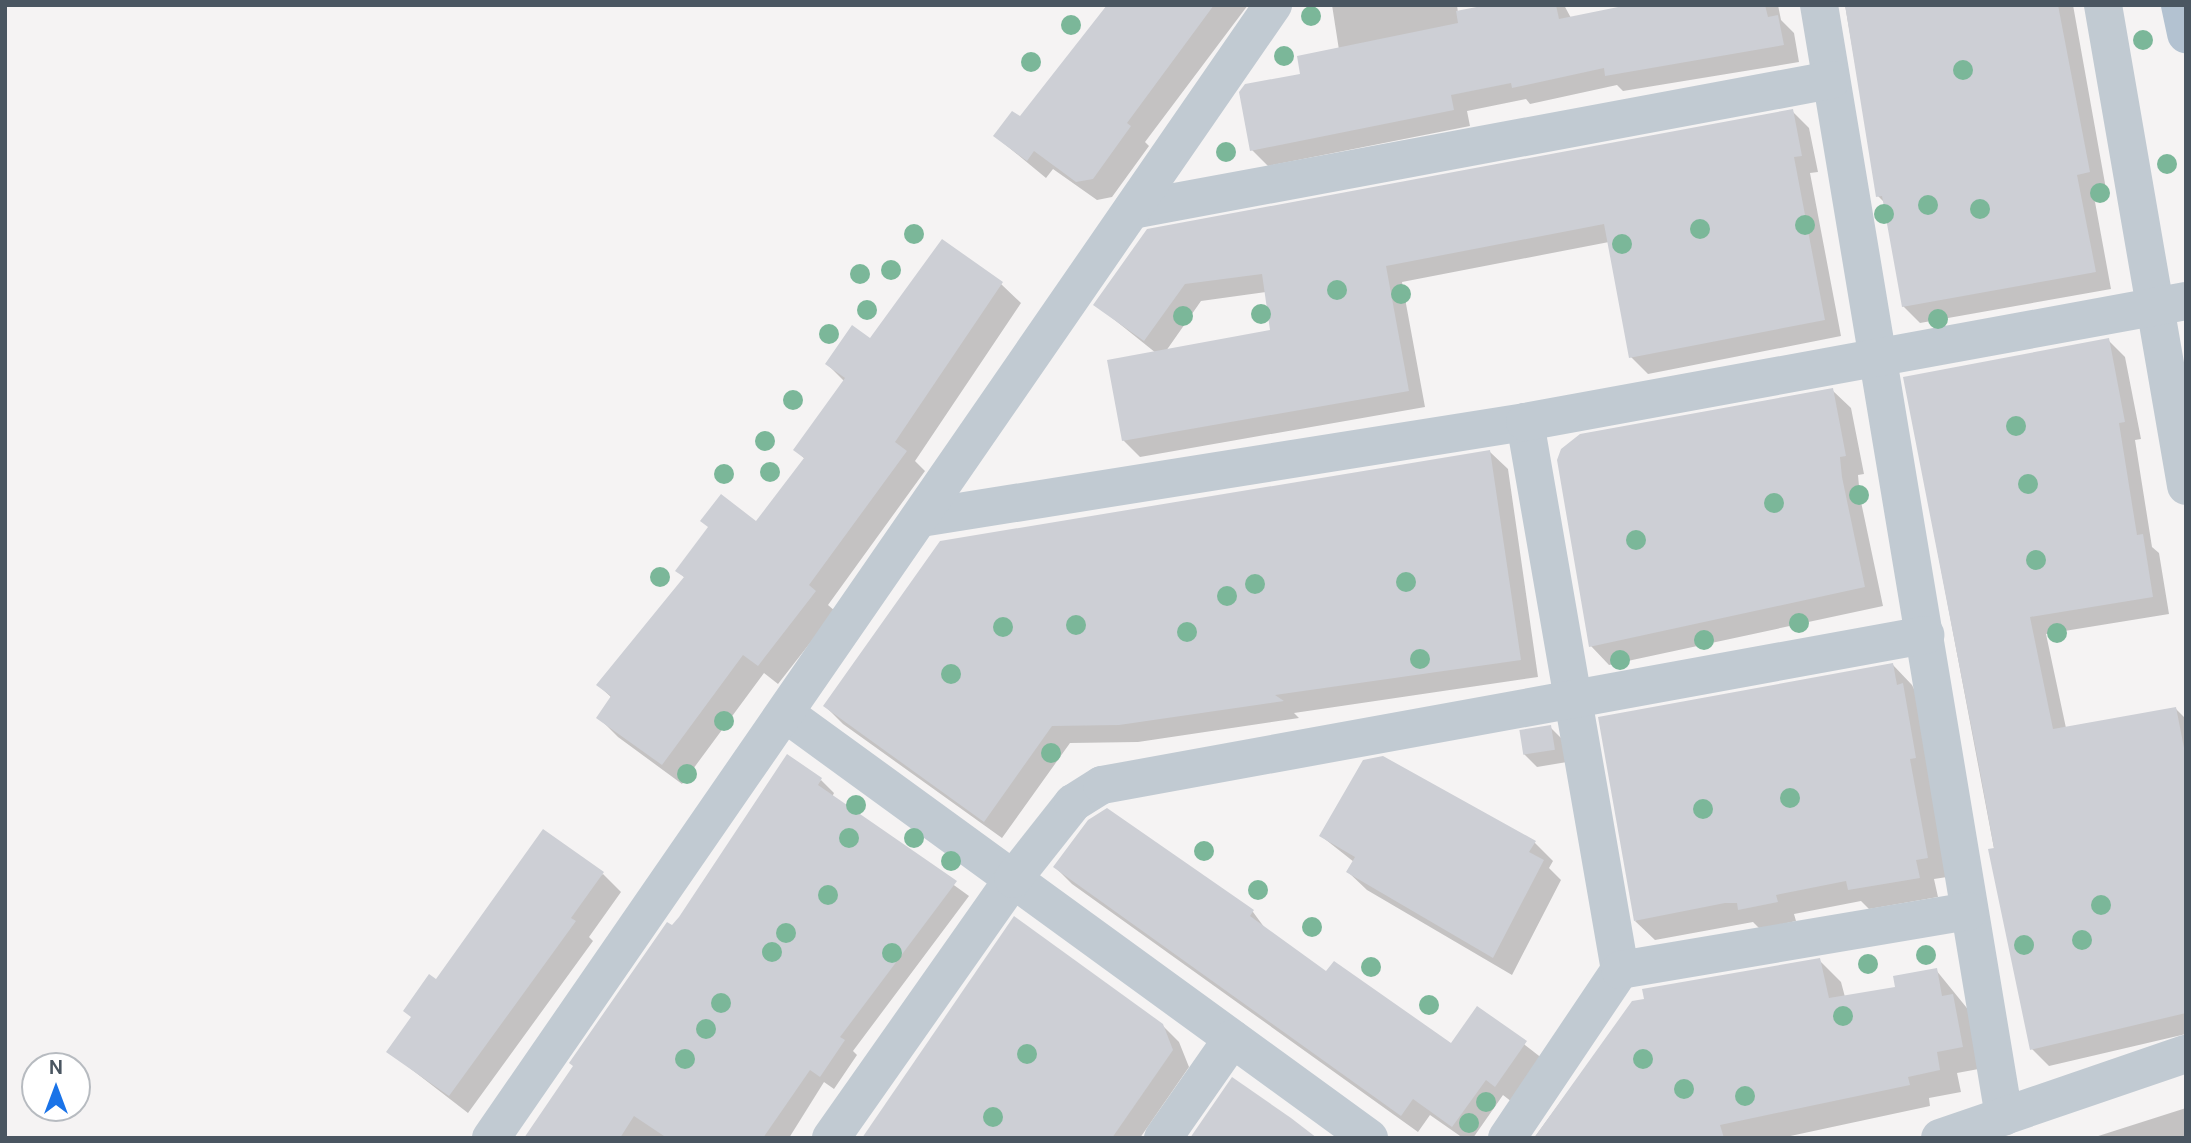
<!DOCTYPE html>
<style>
body{margin:0}
#map{position:relative;width:2191px;height:1143px;overflow:hidden;background:#f5f3f3;font-family:"DM Sans",sans-serif}
div>[style]{position:absolute}
[style*='--x']{left:calc(var(--x)*1px);top:calc(var(--y)*1px);width:calc(var(--w)*1px);rotate:calc(var(--a)*1deg)}
.shadow>*{inset:0;background:#0003}
.building>*{inset:0;background:#cdcfd5;transform-origin:0 0}
.street>*{height:38px;margin:-19px;padding:0 19px;transform-origin:19px;border-radius:19px;background:#c1cad2}
.primary>*{height:38px;margin:-19px;padding:0 19px;transform-origin:19px;border-radius:19px;background:#b3c2d1}
.trees>*{width:20px;height:20px;margin:-10px;border-radius:50%;background:#7bb799}
span{translate:-50% -50%;white-space:nowrap;text-align:center;line-height:1.15;-webkit-text-stroke:5px #fff;paint-order:stroke}
.frame{position:absolute;inset:0;border:7px solid #4a5661;pointer-events:none}
.north{position:absolute;left:21px;top:1052px;width:70px;height:70px;box-sizing:border-box;background:#fff;border:2px solid #b7bbc0;border-radius:50%;rotate:0deg;font-size:19px;font-weight:700;line-height:28px;text-align:center;color:#4a5661}
.north::after{content:'';display:block;margin:auto;width:24px;height:32px;background:#1a73e8;clip-path:polygon(50% 0,100% 100%,50% 72%,0 100%)}
</style>
<div id="map">
<div class="shadow">
<div style="clip-path:polygon(1108px 5px,1248px 5px,1145px 142px,1149px 146px,1112px 197px,1097px 200px,1053px 169px,1046px 178px,995px 136px,1021px 119px)"></div>
<div style="clip-path:polygon(1332px 5px,1457px 5px,1458px 13px,1496px 5px,1564px 5px,1571px 18px,1619px 9px,1618px 5px,1778px 5px,1781px 20px,1794px 33px,1799px 62px,1623px 91px,1617px 85px,1530px 104px,1526px 99px,1467px 111px,1470px 126px,1268px 166px,1252px 150px,1302px 76px,1339px 50px)"></div>
<div style="clip-path:polygon(1845px 5px,2073px 5px,2106px 189px,2093px 191px,2111px 289px,1920px 323px,1903px 306px,1885px 203px,1878px 196px)"></div>
<div style="clip-path:polygon(evenodd,1792px 111px,1809px 128px,1818px 172px,1810px 173px,1841px 336px,1648px 374px,1631px 357px,1609px 242px,1402px 282px,1425px 407px,1140px 457px,1123px 440px,1156px 353px,1096px 305px,1792px 111px,1266px 292px,1272px 332px,1166px 351px,1201px 301px,1266px 292px)"></div>
<div style="clip-path:polygon(1001px 284px,1021px 303px,915px 461px,925px 471px,828px 605px,835px 611px,778px 684px,764px 673px,682px 784px,618px 737px,598px 717px,612px 698px,598px 685px,685px 578px,677px 570px,756px 523px,805px 459px,795px 450px,844px 381px,827px 364px)"></div>
<div style="clip-path:polygon(2108px 340px,2125px 357px,2141px 439px,2135px 440px,2152px 547px,2159px 553px,2169px 614px,2046px 634px,2066px 728px,2176px 709px,2186px 719px,2186px 1034px,2049px 1066px,2032px 1049px,1905px 379px)"></div>
<div style="clip-path:polygon(1832px 390px,1851px 408px,1864px 474px,1858px 475px,1860px 497px,1883px 606px,1609px 665px,1591px 646px)"></div>
<div style="clip-path:polygon(1490px 452px,1508px 469px,1538px 677px,1294px 713px,1299px 718px,1138px 742px,1070px 743px,1002px 838px,843px 724px,825px 706px)"></div>
<div style="clip-path:polygon(1893px 665px,1912px 685px,1922px 705px,1947px 877px,1934px 879px,1938px 897px,1869px 909px,1861px 901px,1794px 914px,1796px 921px,1760px 929px,1753px 922px,1655px 940px,1635px 921px)"></div>
<div style="clip-path:polygon(1550px 727px,1563px 740px,1567px 762px,1537px 767px,1524px 754px)"></div>
<div style="clip-path:polygon(821px 780px,834px 793px,832px 797px,969px 896px,853px 1051px,857px 1055px,834px 1089px,824px 1082px,789px 1138px,526px 1138px,672px 928px)"></div>
<div style="clip-path:polygon(1321px 836px,1535px 843px,1553px 861px,1549px 868px,1561px 880px,1512px 975px,1367px 890px,1348px 872px,1354px 862px)"></div>
<div style="clip-path:polygon(1055px 867px,1253px 912px,1267px 931px,1326px 974px,1452px 1045px,1477px 1008px,1543px 1059px,1512px 1102px,1503px 1095px,1473px 1138px,1463px 1138px,1430px 1115px,1418px 1132px,1072px 884px)"></div>
<div style="clip-path:polygon(603px 874px,621px 892px,589px 937px,593px 941px,468px 1113px,389px 1052px,436px 981px)"></div>
<div style="clip-path:polygon(1819px 960px,1841px 982px,1845px 997px,1897px 988px,1936px 970px,1975px 1018px,1984px 1068px,1957px 1073px,1961px 1092px,1929px 1098px,1930px 1106px,1781px 1138px,1534px 1138px,1633px 1003px)"></div>
<div style="clip-path:polygon(1162px 1025px,1179px 1042px,1189px 1067px,1140px 1138px,864px 1138px)"></div>
<div style="clip-path:polygon(2186px 1108px,2186px 1138px,2092px 1138px)"></div>
</div>
<div class="building">
<div style="clip-path:polygon(1107px 5px,1214px 5px,1127px 123px,1131px 126px,1093px 179px,1076px 182px,1034px 151px,1027px 161px,993px 136px,1012px 111px,1020px 116px)"></div>
<div style="clip-path:polygon(1487px 5px,1556px 5px,1559px 19px,1628px 5px,1765px 5px,1768px 17px,1778px 15px,1784px 45px,1605px 76px,1604px 68px,1512px 88px,1511px 83px,1451px 95px,1454px 110px,1250px 151px,1239px 92px,1245px 84px,1300px 74px,1297px 56px,1458px 23px,1456px 11px)"></div>
<div style="clip-path:polygon(1845px 5px,2058px 5px,2090px 172px,2077px 175px,2096px 272px,1902px 307px,1882px 196px,1876px 197px)"></div>
<div style="clip-path:polygon(1793px 109px,1802px 156px,1794px 157px,1825px 320px,1629px 358px,1604px 224px,1386px 266px,1409px 391px,1122px 441px,1107px 360px,1270px 330px,1262px 274px,1185px 284px,1144px 341px,1093px 305px,1147px 229px)"></div>
<div style="clip-path:polygon(942px 239px,1003px 282px,895px 442px,907px 451px,809px 585px,816px 591px,758px 666px,743px 655px,662px 765px,596px 718px,611px 696px,596px 685px,684px 577px,675px 571px,708px 527px,700px 521px,721px 494px,756px 521px,804px 458px,793px 450px,845px 378px,825px 364px,852px 325px,870px 338px)"></div>
<div style="clip-path:polygon(2109px 338px,2125px 422px,2119px 423px,2137px 535px,2143px 534px,2153px 597px,2030px 617px,2053px 729px,2176px 707px,2186px 758px,2186px 1013px,2030px 1050px,1988px 849px,1994px 848px,1978px 761px,1903px 377px)"></div>
<div style="clip-path:polygon(1833px 388px,1846px 456px,1840px 457px,1842px 477px,1865px 587px,1589px 647px,1557px 460px,1561px 449px,1580px 434px)"></div>
<div style="clip-path:polygon(1490px 450px,1521px 660px,1275px 695px,1284px 701px,1119px 725px,1052px 726px,984px 822px,823px 706px,940px 541px)"></div>
<div style="clip-path:polygon(1893px 663px,1897px 685px,1903px 683px,1916px 758px,1910px 759px,1928px 858px,1916px 860px,1920px 878px,1848px 890px,1846px 881px,1776px 895px,1778px 902px,1738px 910px,1737px 903px,1725px 903px,1634px 921px,1598px 717px)"></div>
<div style="left:1551px;top:725px;width:25px;height:32px;rotate:81deg"></div>
<div style="clip-path:polygon(787px 754px,822px 778px,818px 785px,957px 881px,840px 1037px,845px 1040px,820px 1077px,810px 1070px,763px 1138px,667px 1138px,634px 1116px,620px 1138px,524px 1138px,573px 1066px,569px 1063px,667px 922px,672px 925px,679px 917px)"></div>
<div style="clip-path:polygon(1383px 756px,1536px 841px,1529px 852px,1544px 860px,1493px 958px,1346px 872px,1355px 857px,1319px 836px,1363px 760px)"></div>
<div style="clip-path:polygon(1107px 808px,1254px 910px,1250px 916px,1326px 971px,1334px 961px,1451px 1043px,1477px 1006px,1527px 1041px,1495px 1087px,1486px 1080px,1452px 1127px,1413px 1099px,1401px 1116px,1053px 867px,1088px 820px)"></div>
<div style="clip-path:polygon(543px 829px,604px 872px,571px 918px,576px 921px,449px 1096px,386px 1052px,411px 1017px,403px 1011px,429px 974px,436px 979px)"></div>
<div style="clip-path:polygon(1014px 916px,1163px 1024px,1173px 1050px,1112px 1138px,862px 1138px)"></div>
<div style="clip-path:polygon(1820px 958px,1829px 998px,1895px 987px,1893px 976px,1937px 968px,1942px 996px,1953px 994px,1963px 1047px,1937px 1052px,1940px 1070px,1908px 1077px,1910px 1085px,1720px 1125px,1724px 1138px,1534px 1138px,1632px 1001px,1644px 999px,1642px 989px)"></div>
<div style="clip-path:polygon(1232px 1077px,1291px 1118px,1317px 1138px,1190px 1138px)"></div>
</div>
<div class="street">
<div style="--x:1819;--y:5;--w:1127;--a:80.55"></div>
<div style="--x:2103;--y:5;--w:488;--a:80.2"></div>
<div style="--x:1132;--y:210;--w:711;--a:-10.54"></div>
<div style="--x:1525;--y:422;--w:556;--a:80.17"></div>
<div style="--x:921;--y:518;--w:612;--a:-9.03"></div>
<div style="--x:1525;--y:422;--w:672;--a:-10.37"></div>
<div style="--x:786;--y:714;--w:721;--a:36.03"></div>
<div style="--x:491;--y:1138;--w:1377;--a:-55.39"></div>
<div style="--x:831;--y:1138;--w:317;--a:-54.9"></div>
<div style="--x:1013;--y:879;--w:97;--a:-51.7"></div>
<div style="--x:1073;--y:803;--w:34;--a:-32"></div>
<div style="--x:1102;--y:785;--w:837;--a:-10.33"></div>
<div style="--x:1163;--y:1138;--w:121;--a:-55.1"></div>
<div style="--x:1507;--y:1138;--w:202;--a:-56.1"></div>
<div style="--x:1620;--y:970;--w:353;--a:-9.6"></div>
<div style="--x:1940;--y:1138;--w:260;--a:-18.9"></div>
</div>
<div class="primary">
<div style="--x:2180;--y:5;--w:30;--a:78"></div>
</div>
<div class="trees">
<div style="left:1311px;top:16px"></div>
<div style="left:1071px;top:25px"></div>
<div style="left:2143px;top:40px"></div>
<div style="left:1284px;top:56px"></div>
<div style="left:1031px;top:62px"></div>
<div style="left:1963px;top:70px"></div>
<div style="left:1226px;top:152px"></div>
<div style="left:2167px;top:164px"></div>
<div style="left:2100px;top:193px"></div>
<div style="left:1928px;top:205px"></div>
<div style="left:1980px;top:209px"></div>
<div style="left:1884px;top:214px"></div>
<div style="left:1805px;top:225px"></div>
<div style="left:1700px;top:229px"></div>
<div style="left:914px;top:234px"></div>
<div style="left:1622px;top:244px"></div>
<div style="left:891px;top:270px"></div>
<div style="left:860px;top:274px"></div>
<div style="left:1337px;top:290px"></div>
<div style="left:1401px;top:294px"></div>
<div style="left:867px;top:310px"></div>
<div style="left:1261px;top:314px"></div>
<div style="left:1183px;top:316px"></div>
<div style="left:1938px;top:319px"></div>
<div style="left:829px;top:334px"></div>
<div style="left:793px;top:400px"></div>
<div style="left:2016px;top:426px"></div>
<div style="left:765px;top:441px"></div>
<div style="left:770px;top:472px"></div>
<div style="left:724px;top:474px"></div>
<div style="left:2028px;top:484px"></div>
<div style="left:1859px;top:495px"></div>
<div style="left:1774px;top:503px"></div>
<div style="left:1636px;top:540px"></div>
<div style="left:2036px;top:560px"></div>
<div style="left:660px;top:577px"></div>
<div style="left:1406px;top:582px"></div>
<div style="left:1255px;top:584px"></div>
<div style="left:1227px;top:596px"></div>
<div style="left:1799px;top:623px"></div>
<div style="left:1076px;top:625px"></div>
<div style="left:1003px;top:627px"></div>
<div style="left:1187px;top:632px"></div>
<div style="left:2057px;top:633px"></div>
<div style="left:1704px;top:640px"></div>
<div style="left:1420px;top:659px"></div>
<div style="left:1620px;top:660px"></div>
<div style="left:951px;top:674px"></div>
<div style="left:724px;top:721px"></div>
<div style="left:1051px;top:753px"></div>
<div style="left:687px;top:774px"></div>
<div style="left:1790px;top:798px"></div>
<div style="left:856px;top:805px"></div>
<div style="left:1703px;top:809px"></div>
<div style="left:849px;top:838px"></div>
<div style="left:914px;top:838px"></div>
<div style="left:1204px;top:851px"></div>
<div style="left:951px;top:861px"></div>
<div style="left:1258px;top:890px"></div>
<div style="left:828px;top:895px"></div>
<div style="left:2101px;top:905px"></div>
<div style="left:1312px;top:927px"></div>
<div style="left:786px;top:933px"></div>
<div style="left:2082px;top:940px"></div>
<div style="left:2024px;top:945px"></div>
<div style="left:772px;top:952px"></div>
<div style="left:892px;top:953px"></div>
<div style="left:1926px;top:955px"></div>
<div style="left:1868px;top:964px"></div>
<div style="left:1371px;top:967px"></div>
<div style="left:721px;top:1003px"></div>
<div style="left:1429px;top:1005px"></div>
<div style="left:1843px;top:1016px"></div>
<div style="left:706px;top:1029px"></div>
<div style="left:1027px;top:1054px"></div>
<div style="left:685px;top:1059px"></div>
<div style="left:1643px;top:1059px"></div>
<div style="left:1684px;top:1089px"></div>
<div style="left:1745px;top:1096px"></div>
<div style="left:1486px;top:1102px"></div>
<div style="left:993px;top:1117px"></div>
<div style="left:1469px;top:1123px"></div>
</div>
<div class="frame"></div>
<div class="north">N</div>
</div>
